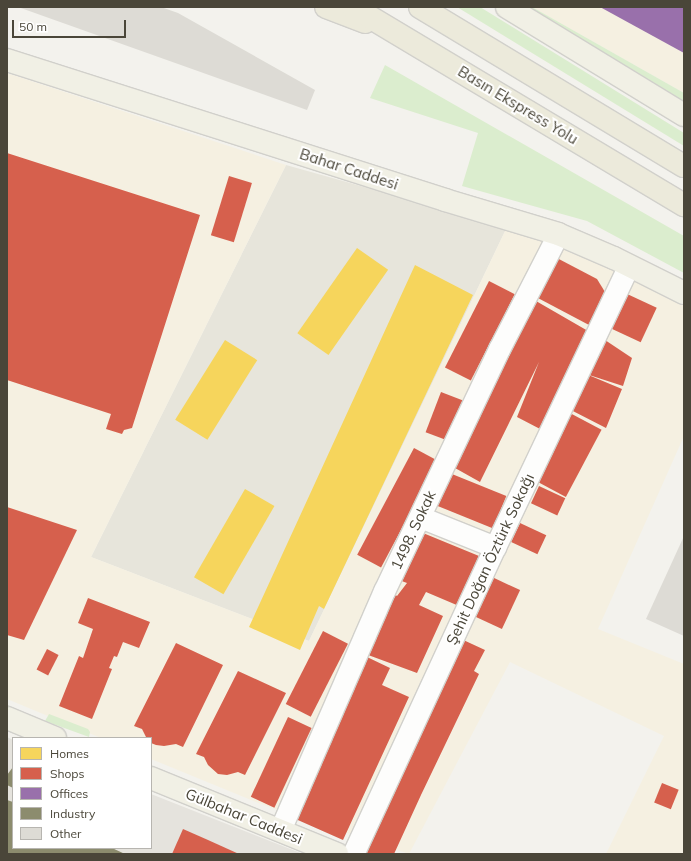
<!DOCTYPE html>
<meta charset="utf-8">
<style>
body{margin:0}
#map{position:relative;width:691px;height:861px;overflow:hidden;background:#f3f2ed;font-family:Mulish,sans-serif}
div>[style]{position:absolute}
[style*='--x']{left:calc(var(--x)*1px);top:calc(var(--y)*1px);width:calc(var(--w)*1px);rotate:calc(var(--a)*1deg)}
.residential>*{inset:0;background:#e7e5db}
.commercial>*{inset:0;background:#f5f0e1}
.industrial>*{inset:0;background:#e5e3dd}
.green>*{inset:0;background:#dbedce}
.homes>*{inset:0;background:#f6d55c;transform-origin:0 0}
.shops>*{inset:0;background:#d6604d;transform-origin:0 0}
.offices>*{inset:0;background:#9970ab}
.industry>*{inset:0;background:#8c8c6e}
.building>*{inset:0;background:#dddbd5}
.roads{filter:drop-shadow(1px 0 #d1d0cb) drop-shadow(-1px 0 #d1d0cb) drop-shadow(0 1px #d1d0cb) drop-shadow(0 -1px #d1d0cb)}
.minor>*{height:21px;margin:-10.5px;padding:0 10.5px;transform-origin:10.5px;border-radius:10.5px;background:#fdfdfc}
.major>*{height:22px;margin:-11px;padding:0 11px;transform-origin:11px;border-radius:11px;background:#f1f0e5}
.highway>*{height:22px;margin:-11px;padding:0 11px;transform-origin:11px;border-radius:11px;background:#eceadb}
span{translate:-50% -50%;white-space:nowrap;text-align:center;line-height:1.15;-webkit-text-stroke:4px #fff;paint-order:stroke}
.street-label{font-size:15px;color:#4a4639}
.frame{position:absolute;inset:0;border:8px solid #4a4639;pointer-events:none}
.legend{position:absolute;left:12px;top:737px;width:140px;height:112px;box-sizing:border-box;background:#fff;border:1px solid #b7b5b0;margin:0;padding:5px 7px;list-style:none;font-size:12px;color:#4a4639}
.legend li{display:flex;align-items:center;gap:8px;height:20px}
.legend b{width:20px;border:1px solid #b7b5b0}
.scale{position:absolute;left:12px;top:20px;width:114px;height:18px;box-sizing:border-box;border:2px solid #4a4639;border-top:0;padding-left:5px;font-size:12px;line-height:14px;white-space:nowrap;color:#4a4639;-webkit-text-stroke:3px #fff;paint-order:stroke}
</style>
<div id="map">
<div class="residential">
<div style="clip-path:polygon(286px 165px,507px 227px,309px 641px,91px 557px)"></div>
</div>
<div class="commercial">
<div style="clip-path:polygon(532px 7px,684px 7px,684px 93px)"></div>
<div style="clip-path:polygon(7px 73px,286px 165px,91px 557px,309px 641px,507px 227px,602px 265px,684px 305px,684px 436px,598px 629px,684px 664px,684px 854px,606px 854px,664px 736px,510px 662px,409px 854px,261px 804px,151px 759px,151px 738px,101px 738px,7px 699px)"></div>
</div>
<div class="industrial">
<div style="clip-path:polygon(7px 737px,13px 740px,13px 848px,151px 848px,151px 794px,303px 854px,7px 854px)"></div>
</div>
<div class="green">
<div style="clip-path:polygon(457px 7px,480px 7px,684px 133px,684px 146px)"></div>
<div style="clip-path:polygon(526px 7px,532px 7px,684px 93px,684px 107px)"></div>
<div style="clip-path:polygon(385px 65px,684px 236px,684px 273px,587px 221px,462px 186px,478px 133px,370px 98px)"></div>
<div style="clip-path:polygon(49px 714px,88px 729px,90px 732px,89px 737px,45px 721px)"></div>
</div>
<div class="homes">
<div style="left:357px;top:248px;width:38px;height:104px;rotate:35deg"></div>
<div style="clip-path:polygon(415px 265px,473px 295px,324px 609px,319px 606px,300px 650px,249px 627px)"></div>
<div style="left:225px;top:340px;width:38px;height:94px;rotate:32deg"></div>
<div style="left:245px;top:489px;width:34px;height:102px;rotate:30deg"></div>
</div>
<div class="shops">
<div style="clip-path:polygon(7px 153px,200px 215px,132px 428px,124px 430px,122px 434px,106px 429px,111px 414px,7px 380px)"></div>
<div style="left:229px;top:176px;width:24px;height:62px;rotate:17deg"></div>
<div style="clip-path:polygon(555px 257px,597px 279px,605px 292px,589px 325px,536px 297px)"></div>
<div style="left:489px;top:281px;width:29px;height:97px;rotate:27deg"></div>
<div style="left:625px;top:293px;width:35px;height:38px;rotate:25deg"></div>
<div style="clip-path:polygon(536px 301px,588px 331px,542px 430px,517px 417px,539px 362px,480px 482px,455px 468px,504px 352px)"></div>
<div style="clip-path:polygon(602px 338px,632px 358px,623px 386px,586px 374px,622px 389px,606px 428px,567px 408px)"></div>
<div style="left:441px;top:392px;width:25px;height:43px;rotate:21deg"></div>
<div style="left:568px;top:412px;width:38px;height:76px;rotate:28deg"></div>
<div style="left:414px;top:448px;width:27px;height:121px;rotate:28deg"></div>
<div style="left:447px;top:472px;width:64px;height:35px;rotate:22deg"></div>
<div style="left:539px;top:486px;width:29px;height:19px;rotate:25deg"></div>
<div style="clip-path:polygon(7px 507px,77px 530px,24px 640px,7px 635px)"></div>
<div style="left:520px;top:523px;width:29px;height:21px;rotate:25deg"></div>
<div style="clip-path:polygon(423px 533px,479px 556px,459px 606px,426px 592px,419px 605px,443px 616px,417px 673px,360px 652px,390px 591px,397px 596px,407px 583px,399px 580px)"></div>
<div style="left:492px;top:577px;width:31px;height:43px;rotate:25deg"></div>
<div style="clip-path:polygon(88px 598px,150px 622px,139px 648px,123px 642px,117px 657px,114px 656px,109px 668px,112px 669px,92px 719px,59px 706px,79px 656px,83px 658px,93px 629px,78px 623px)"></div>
<div style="left:323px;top:631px;width:28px;height:82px;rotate:27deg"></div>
<div style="clip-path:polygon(459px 638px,485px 650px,474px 671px,479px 674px,421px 795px,394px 854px,369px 854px,360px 850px)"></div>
<div style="clip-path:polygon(176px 643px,223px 665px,183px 747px,176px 744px,164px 746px,156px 745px,151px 743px,151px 738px,146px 737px,142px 729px,134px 726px)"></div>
<div style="left:47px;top:649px;width:13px;height:23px;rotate:27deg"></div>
<div style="clip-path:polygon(367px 657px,390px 668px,382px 685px,409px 697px,343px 840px,291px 817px,333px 725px)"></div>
<div style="clip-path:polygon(238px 671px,286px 693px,245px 775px,238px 772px,227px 775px,218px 774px,208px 765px,204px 757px,196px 754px)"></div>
<div style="left:288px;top:717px;width:26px;height:88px;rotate:25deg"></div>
<div style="left:662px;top:783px;width:18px;height:21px;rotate:22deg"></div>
<div style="clip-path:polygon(183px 829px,208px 840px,239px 854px,172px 854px)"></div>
</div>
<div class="offices">
<div style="clip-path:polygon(600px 7px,684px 7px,684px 53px)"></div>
</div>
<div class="industry">
<div style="clip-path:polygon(13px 767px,13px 788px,7px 785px,7px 775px)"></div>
<div style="clip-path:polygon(7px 800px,13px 802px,13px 848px,112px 848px,125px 854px,7px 854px)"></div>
</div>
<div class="building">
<div style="clip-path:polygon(18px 7px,161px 7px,178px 13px,315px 90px,307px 110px)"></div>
<div style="clip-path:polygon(684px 536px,684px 636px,646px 619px)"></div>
</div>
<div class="roads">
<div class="minor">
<div style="--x:420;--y:517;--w:81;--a:21.8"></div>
<div style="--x:280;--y:830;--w:261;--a:-66.5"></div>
<div style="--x:384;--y:591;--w:268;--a:-64.6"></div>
<div style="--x:499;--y:349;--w:129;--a:-62.8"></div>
<div style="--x:353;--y:854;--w:338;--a:-65.2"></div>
<div style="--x:495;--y:547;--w:312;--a:-64.6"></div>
</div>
<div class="major">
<div style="--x:507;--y:7;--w:207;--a:31.4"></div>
<div style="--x:7;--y:60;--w:460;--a:17.7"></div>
<div style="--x:445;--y:200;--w:118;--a:16.7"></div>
<div style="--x:558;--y:234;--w:61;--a:23.2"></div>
<div style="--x:614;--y:258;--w:78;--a:26.6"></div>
<div style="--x:7;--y:718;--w:52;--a:22.6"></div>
<div style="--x:151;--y:778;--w:201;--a:22.2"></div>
</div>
<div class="highway">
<div style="--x:326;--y:7;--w:42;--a:21"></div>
<div style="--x:353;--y:7;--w:386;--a:30.9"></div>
<div style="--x:420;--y:7;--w:308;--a:31.1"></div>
</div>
</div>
<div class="street-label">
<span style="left:518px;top:105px;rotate:31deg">Basın Ekspress Yolu</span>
<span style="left:349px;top:169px;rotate:18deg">Bahar Caddesi</span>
<span style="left:413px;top:530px;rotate:-65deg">1498. Sokak</span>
<span style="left:490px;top:559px;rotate:-65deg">Şehit Doğan Öztürk Sokağı</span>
<span style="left:244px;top:816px;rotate:22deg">Gülbahar Caddesi</span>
</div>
<div class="frame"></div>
<ul class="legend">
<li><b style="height:11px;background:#f6d55c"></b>Homes</li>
<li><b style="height:11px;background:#d6604d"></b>Shops</li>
<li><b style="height:11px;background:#9970ab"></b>Offices</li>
<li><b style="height:11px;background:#8c8c6e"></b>Industry</li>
<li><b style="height:11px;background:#dddbd5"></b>Other</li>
</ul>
<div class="scale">50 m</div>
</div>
